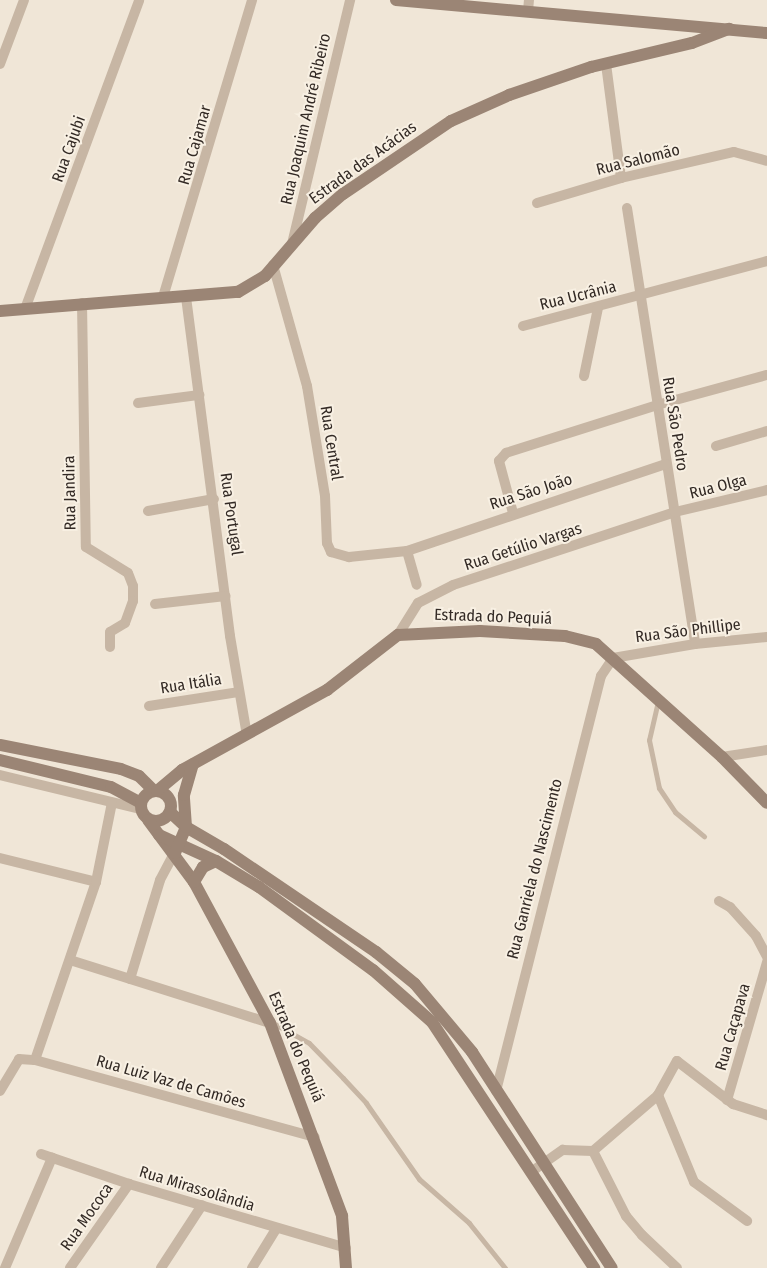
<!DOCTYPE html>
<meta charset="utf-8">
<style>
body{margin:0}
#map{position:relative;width:767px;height:1268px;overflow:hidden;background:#f0e6d7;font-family:"Fira Sans Condensed",sans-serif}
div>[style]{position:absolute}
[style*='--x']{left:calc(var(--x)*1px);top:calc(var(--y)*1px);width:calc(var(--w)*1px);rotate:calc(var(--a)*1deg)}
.lane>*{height:5px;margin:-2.5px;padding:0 2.5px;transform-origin:2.5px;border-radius:2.5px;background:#c7b6a4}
.street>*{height:10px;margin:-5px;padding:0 5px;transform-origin:5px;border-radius:5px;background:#c7b6a4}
.secondary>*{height:12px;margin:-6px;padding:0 6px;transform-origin:6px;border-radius:6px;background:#9b8575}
.secondary>.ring{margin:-6px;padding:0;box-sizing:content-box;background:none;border:12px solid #9b8575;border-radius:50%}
span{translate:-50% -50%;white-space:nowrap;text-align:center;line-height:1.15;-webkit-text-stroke:4px #f8f0e3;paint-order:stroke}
.street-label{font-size:16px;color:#332a25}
</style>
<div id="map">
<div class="lane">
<div style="--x:658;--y:701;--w:40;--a:103"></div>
<div style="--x:649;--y:740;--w:49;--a:78.2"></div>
<div style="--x:659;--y:788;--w:29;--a:56"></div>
<div style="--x:675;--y:812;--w:38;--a:40"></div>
<div style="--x:273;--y:1023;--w:41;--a:29.1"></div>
<div style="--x:309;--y:1043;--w:49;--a:45.8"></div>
<div style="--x:343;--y:1078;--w:34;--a:47"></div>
<div style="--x:366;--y:1103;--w:93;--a:55.1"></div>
<div style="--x:419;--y:1179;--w:67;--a:41.3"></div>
<div style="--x:469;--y:1223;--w:58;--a:51.3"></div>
</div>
<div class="street">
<div style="--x:528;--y:11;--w:11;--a:-85"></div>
<div style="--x:0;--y:64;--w:68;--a:-69.4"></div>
<div style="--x:606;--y:64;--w:115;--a:82.5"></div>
<div style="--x:537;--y:203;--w:88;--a:-16.6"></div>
<div style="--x:621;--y:178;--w:116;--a:-13"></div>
<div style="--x:734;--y:152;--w:34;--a:15"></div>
<div style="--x:627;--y:208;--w:441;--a:81.1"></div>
<div style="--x:292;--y:244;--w:251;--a:-76.6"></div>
<div style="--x:273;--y:265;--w:126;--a:74.3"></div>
<div style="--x:307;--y:386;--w:111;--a:80.7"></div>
<div style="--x:325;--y:496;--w:47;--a:87.6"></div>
<div style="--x:327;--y:543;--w:10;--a:66"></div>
<div style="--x:331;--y:552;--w:19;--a:16"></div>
<div style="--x:349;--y:557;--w:58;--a:-5.9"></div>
<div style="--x:407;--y:551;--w:273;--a:-18.6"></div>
<div style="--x:163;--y:297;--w:310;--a:-73.3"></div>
<div style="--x:186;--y:297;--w:342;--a:82.6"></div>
<div style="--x:230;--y:636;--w:100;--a:80.3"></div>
<div style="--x:82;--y:303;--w:244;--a:89.1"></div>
<div style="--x:86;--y:547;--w:49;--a:31.8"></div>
<div style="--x:128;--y:573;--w:14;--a:69"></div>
<div style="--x:133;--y:586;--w:15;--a:90"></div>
<div style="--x:133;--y:601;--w:23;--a:110"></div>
<div style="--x:125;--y:623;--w:17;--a:149"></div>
<div style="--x:110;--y:632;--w:15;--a:90"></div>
<div style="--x:25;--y:309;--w:329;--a:-69.7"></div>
<div style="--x:523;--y:326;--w:253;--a:-14.9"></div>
<div style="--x:584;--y:376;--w:69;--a:-78.4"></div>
<div style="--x:138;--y:403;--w:62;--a:-7.5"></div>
<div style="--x:716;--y:446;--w:53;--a:-16.4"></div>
<div style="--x:148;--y:511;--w:67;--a:-10.3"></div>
<div style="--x:513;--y:513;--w:54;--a:-105.1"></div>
<div style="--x:499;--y:461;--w:11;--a:-49"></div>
<div style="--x:506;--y:453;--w:158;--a:-17.6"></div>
<div style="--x:657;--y:405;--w:114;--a:-15.3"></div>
<div style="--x:407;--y:551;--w:35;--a:74"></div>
<div style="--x:155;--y:604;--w:71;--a:-6.4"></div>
<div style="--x:398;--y:635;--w:38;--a:-58"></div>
<div style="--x:418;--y:603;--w:39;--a:-27"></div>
<div style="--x:453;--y:585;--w:234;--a:-18.2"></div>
<div style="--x:675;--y:512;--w:95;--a:-13.4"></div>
<div style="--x:149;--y:706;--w:90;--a:-8.9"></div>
<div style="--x:722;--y:757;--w:46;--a:-8.8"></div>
<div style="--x:0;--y:775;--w:145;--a:13.6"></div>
<div style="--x:0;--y:858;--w:99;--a:14"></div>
<div style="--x:719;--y:901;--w:13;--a:29"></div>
<div style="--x:730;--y:907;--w:39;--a:48"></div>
<div style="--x:756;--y:936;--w:24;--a:62"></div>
<div style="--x:70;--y:960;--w:210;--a:17.5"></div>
<div style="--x:130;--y:979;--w:103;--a:-73.1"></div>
<div style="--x:160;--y:880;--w:27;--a:-62"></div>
<div style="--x:35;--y:1060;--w:188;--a:-71.1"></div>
<div style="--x:96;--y:882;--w:81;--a:-78.6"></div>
<div style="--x:0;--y:1091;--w:37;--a:-59"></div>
<div style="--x:19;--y:1059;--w:16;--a:4"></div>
<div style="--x:35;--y:1060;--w:290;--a:15.4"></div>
<div style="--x:496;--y:1091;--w:428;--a:-75.8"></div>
<div style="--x:601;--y:676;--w:22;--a:-56"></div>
<div style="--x:613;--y:658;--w:83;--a:-9.7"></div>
<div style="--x:695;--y:644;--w:72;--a:-5.6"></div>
<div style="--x:658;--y:1095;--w:94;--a:67.5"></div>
<div style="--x:694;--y:1182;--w:66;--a:36.3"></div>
<div style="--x:727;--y:1100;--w:144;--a:-73.8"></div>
<div style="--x:593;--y:1151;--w:86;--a:-40.7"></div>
<div style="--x:658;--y:1095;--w:39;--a:-61"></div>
<div style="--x:677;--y:1061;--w:71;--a:37.5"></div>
<div style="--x:733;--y:1104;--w:36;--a:18"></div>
<div style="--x:593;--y:1151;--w:73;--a:63.1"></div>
<div style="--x:626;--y:1216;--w:25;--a:50"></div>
<div style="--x:642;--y:1235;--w:48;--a:43.3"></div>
<div style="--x:41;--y:1154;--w:93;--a:18.8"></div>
<div style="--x:129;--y:1184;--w:226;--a:16.4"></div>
<div style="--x:531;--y:1172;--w:39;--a:-35"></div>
<div style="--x:563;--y:1150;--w:30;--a:2"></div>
<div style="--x:5;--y:1268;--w:120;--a:-66.9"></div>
<div style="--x:70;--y:1268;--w:103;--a:-54.9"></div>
<div style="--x:161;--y:1268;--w:75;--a:-56.9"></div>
<div style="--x:252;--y:1268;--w:46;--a:-58.4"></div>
</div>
<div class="secondary">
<div style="--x:396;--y:0;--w:372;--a:5.1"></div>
<div style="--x:0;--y:311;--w:239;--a:-4.6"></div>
<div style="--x:238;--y:292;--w:31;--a:-31"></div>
<div style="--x:265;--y:276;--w:77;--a:-49.2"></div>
<div style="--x:315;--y:218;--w:37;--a:-41"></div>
<div style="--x:343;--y:194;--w:130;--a:-34.1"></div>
<div style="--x:451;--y:121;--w:64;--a:-24.1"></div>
<div style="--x:509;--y:95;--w:87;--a:-18.9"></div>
<div style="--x:591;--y:67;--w:104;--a:-13.4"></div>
<div style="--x:692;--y:43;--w:40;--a:-21"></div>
<div style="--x:0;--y:745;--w:123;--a:11.2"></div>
<div style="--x:121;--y:769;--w:19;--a:21"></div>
<div style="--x:139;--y:776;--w:21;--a:45"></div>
<div style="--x:0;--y:760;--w:114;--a:13.7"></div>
<div style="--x:111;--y:787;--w:34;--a:28"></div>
<div class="ring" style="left:141px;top:791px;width:18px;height:18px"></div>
<div style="--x:157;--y:791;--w:33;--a:-40"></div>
<div style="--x:182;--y:770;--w:166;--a:-28.9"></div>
<div style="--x:327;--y:690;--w:90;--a:-37.8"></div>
<div style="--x:398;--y:635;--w:82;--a:-2.8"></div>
<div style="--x:480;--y:631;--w:85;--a:3.4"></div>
<div style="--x:565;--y:636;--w:32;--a:14"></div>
<div style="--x:596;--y:644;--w:169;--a:41.9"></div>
<div style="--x:722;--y:757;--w:64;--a:45.6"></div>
<div style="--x:170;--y:812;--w:22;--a:43"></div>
<div style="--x:186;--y:827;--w:44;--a:30.1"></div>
<div style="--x:224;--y:849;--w:184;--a:34.1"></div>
<div style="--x:376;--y:952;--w:50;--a:39.4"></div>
<div style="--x:415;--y:984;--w:89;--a:50"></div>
<div style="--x:472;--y:1052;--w:257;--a:57.1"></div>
<div style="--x:148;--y:820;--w:77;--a:53.4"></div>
<div style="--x:194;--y:882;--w:160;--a:61.7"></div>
<div style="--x:270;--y:1023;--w:206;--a:69.5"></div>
<div style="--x:342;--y:1216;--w:52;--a:85.6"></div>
<div style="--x:159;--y:835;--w:63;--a:24.5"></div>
<div style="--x:216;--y:861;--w:50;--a:31.2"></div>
<div style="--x:259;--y:887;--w:141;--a:36.1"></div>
<div style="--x:373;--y:970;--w:79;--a:41.4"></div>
<div style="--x:432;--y:1022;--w:295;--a:56.6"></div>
<div style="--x:175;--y:853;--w:28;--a:-67"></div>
<div style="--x:186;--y:827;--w:32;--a:-94"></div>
<div style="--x:184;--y:795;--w:32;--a:-74"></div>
<div style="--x:194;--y:882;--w:17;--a:-59"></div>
<div style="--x:203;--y:867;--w:14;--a:-25"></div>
</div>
<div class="street-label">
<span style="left:306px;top:119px;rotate:-77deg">Rua Joaquim André Ribeiro</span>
<span style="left:195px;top:145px;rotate:-74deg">Rua Cajamar</span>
<span style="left:69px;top:149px;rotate:-70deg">Rua Cajubi</span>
<span style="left:638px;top:160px;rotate:-14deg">Rua Salomão</span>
<span style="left:363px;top:163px;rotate:-36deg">Estrada das Acácias</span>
<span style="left:578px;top:296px;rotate:-14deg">Rua Ucrânia</span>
<span style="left:675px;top:424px;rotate:81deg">Rua São Pedro</span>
<span style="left:331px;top:443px;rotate:81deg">Rua Central</span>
<span style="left:718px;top:487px;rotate:-14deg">Rua Olga</span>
<span style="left:531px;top:492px;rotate:-18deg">Rua São João</span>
<span style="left:70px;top:493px;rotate:-91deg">Rua Jandira</span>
<span style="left:231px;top:514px;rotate:82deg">Rua Portugal</span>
<span style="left:523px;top:547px;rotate:-18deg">Rua Getúlio Vargas</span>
<span style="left:493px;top:617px;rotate:2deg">Estrada do Pequiá</span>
<span style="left:688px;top:631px;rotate:-7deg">Rua São Phillipe</span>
<span style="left:191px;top:684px;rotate:-9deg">Rua Itália</span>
<span style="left:535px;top:869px;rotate:-76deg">Rua Ganriela do Nascimento</span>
<span style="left:733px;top:1027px;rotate:-74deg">Rua Caçapava</span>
<span style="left:296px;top:1047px;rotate:67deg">Estrada do Pequiá</span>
<span style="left:171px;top:1082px;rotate:16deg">Rua Luiz Vaz de Camões</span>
<span style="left:197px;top:1189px;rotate:17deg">Rua Mirassolândia</span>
<span style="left:87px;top:1217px;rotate:-55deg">Rua Mococa</span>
</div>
</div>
